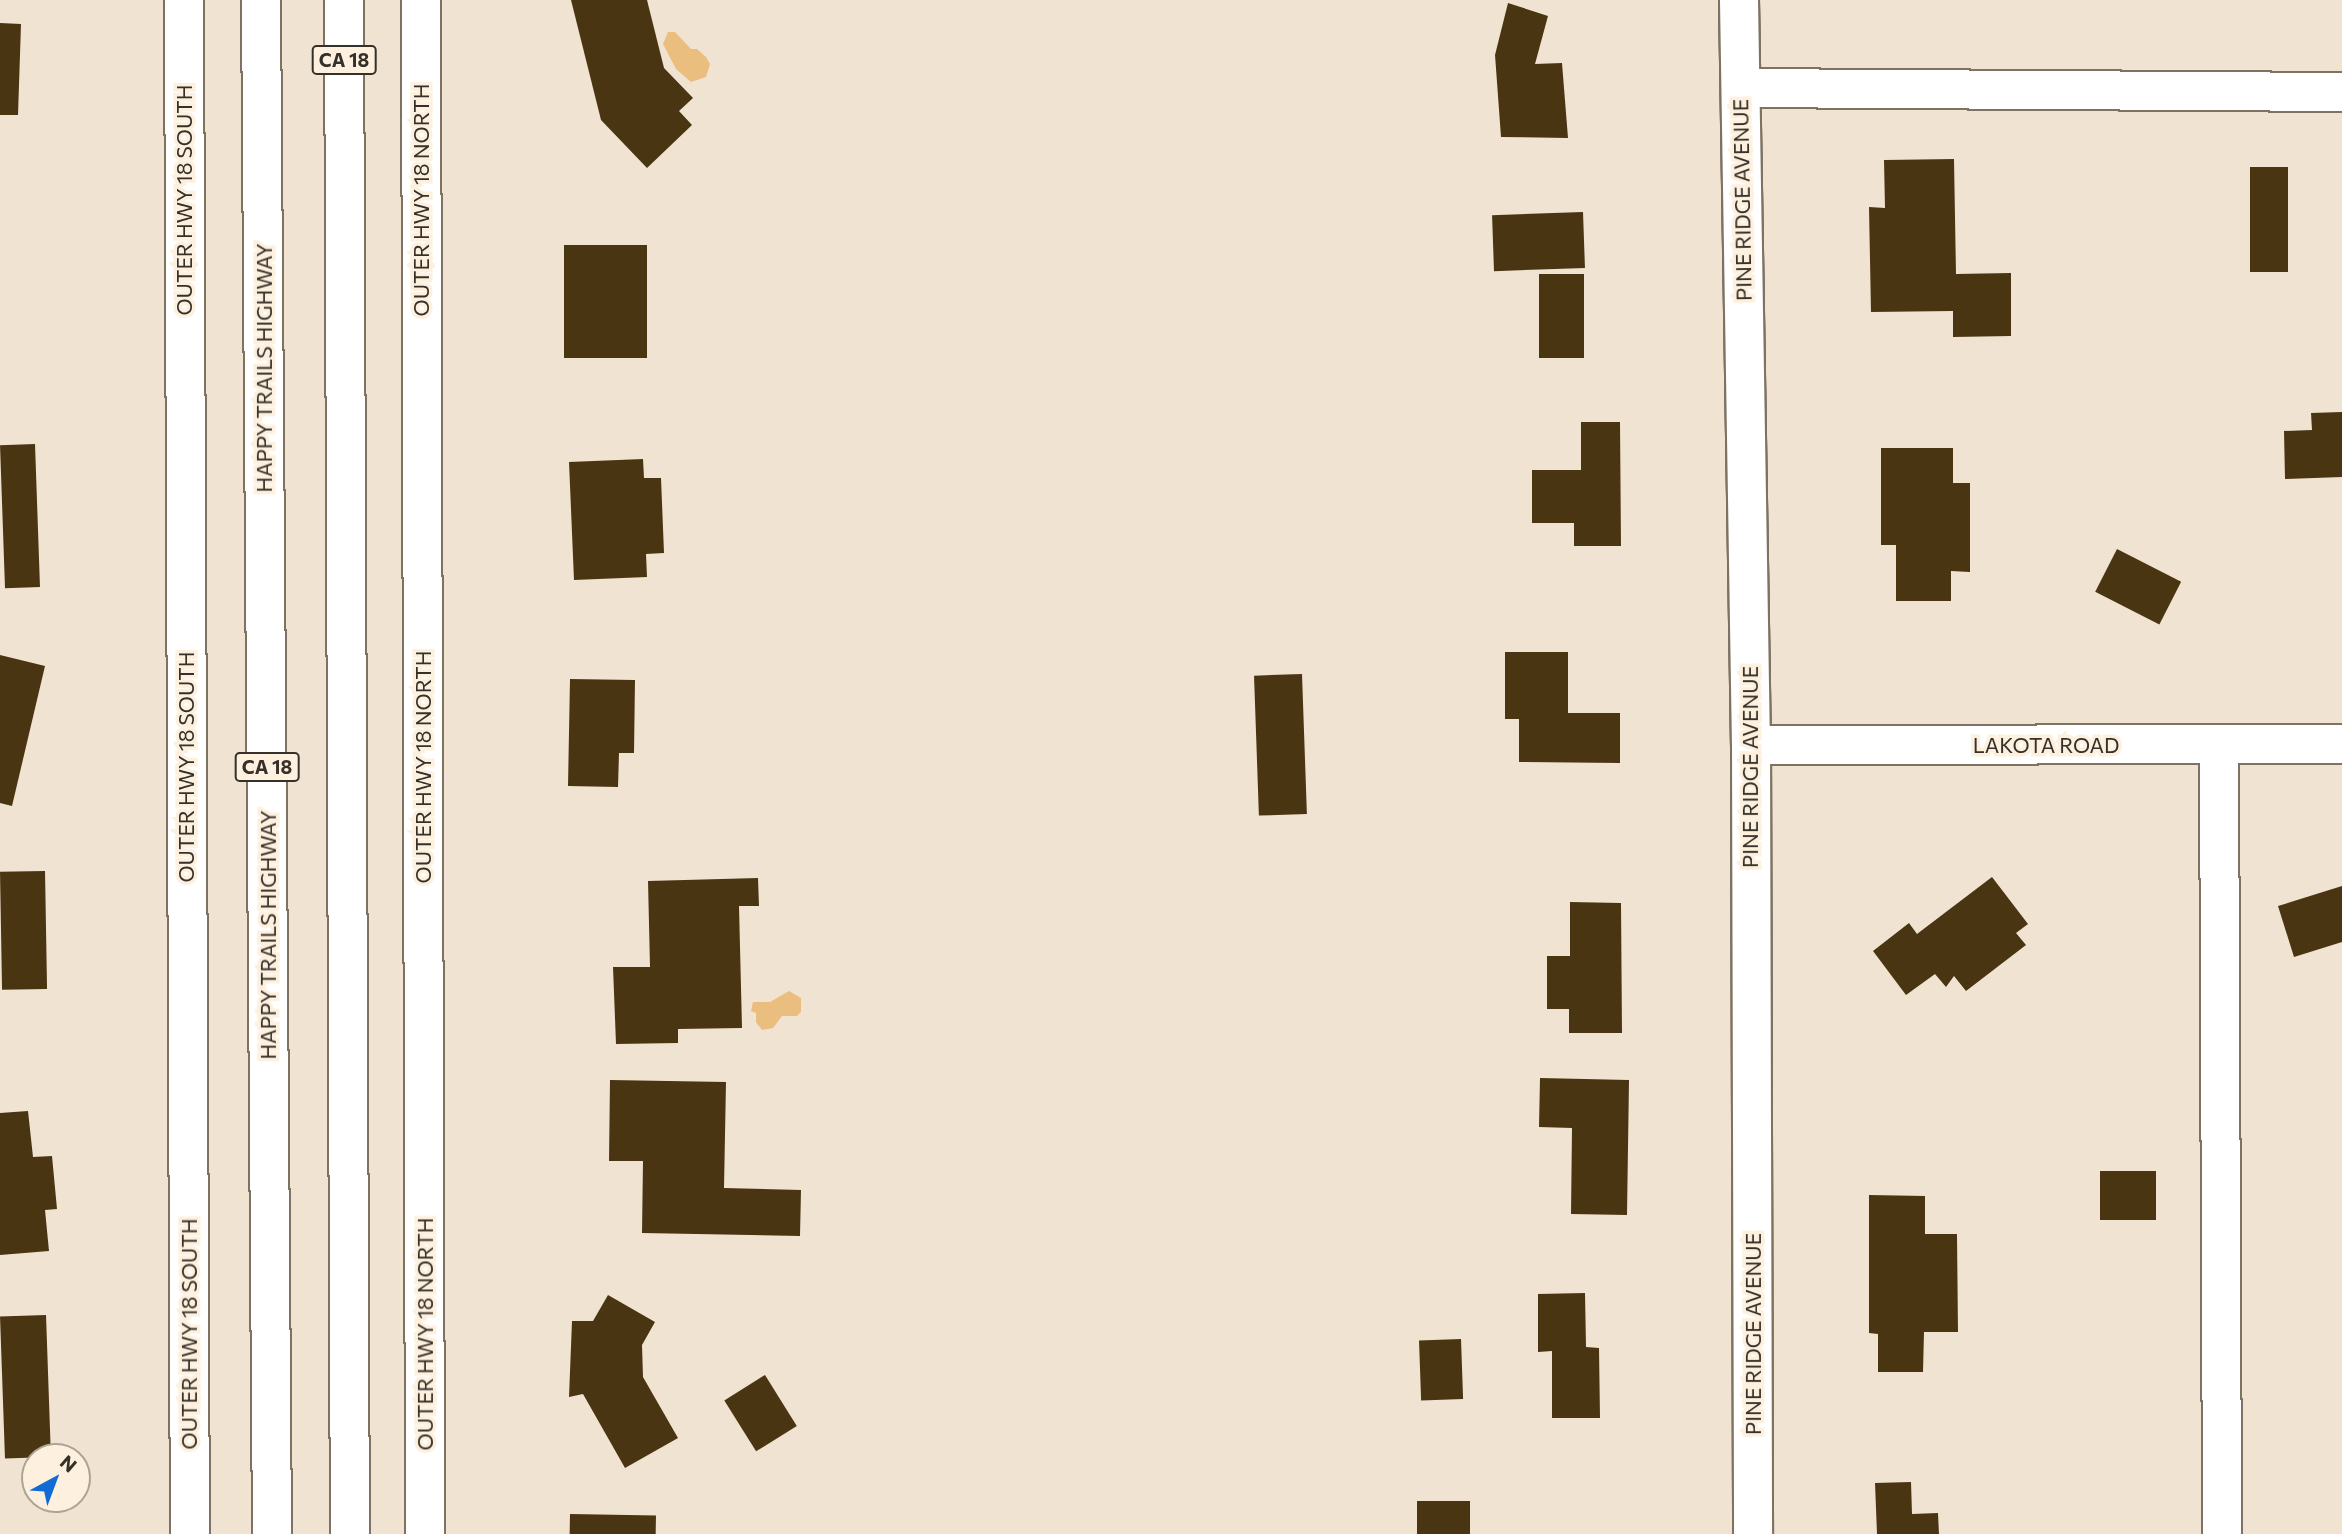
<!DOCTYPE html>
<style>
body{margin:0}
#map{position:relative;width:2342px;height:1534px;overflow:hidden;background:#f0e3d1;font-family:Commissioner,sans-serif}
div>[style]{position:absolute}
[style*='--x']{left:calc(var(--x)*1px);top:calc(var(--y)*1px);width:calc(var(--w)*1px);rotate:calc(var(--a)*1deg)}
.water>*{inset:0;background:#eabe7e}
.building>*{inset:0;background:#4a3513;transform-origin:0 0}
.roads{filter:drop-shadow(2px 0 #7e7363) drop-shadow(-2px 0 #7e7363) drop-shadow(0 2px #7e7363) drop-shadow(0 -2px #7e7363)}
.minor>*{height:38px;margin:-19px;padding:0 19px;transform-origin:19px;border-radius:19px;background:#fff}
.major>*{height:38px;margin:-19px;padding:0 19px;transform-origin:19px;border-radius:19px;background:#fff}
span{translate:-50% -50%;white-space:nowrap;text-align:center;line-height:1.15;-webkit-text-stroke:7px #fdf0de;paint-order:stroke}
.shield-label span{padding:2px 5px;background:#fdf0de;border:2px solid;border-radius:5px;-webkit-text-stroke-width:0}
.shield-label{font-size:19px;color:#353029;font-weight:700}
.street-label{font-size:21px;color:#353029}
.north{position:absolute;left:21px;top:1443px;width:70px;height:70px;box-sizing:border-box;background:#fdf0de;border:2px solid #ada396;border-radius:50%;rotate:41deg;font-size:19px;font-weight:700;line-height:28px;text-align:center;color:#353029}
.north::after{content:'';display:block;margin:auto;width:24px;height:32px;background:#106bd4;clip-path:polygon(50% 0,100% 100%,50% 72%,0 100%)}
</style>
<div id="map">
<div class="water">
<div style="clip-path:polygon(668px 32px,675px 32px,691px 49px,697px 49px,706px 57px,710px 64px,706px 77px,691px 82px,676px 69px,663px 44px)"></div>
<div style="clip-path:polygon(789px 991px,801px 998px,801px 1012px,797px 1016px,782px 1016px,773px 1028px,762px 1030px,756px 1022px,756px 1013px,751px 1011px,753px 1002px,770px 1002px)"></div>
</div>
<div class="building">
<div style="clip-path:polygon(571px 0,647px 0,664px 68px,693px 98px,679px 111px,692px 125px,647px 168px,601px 120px)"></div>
<div style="clip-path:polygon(1508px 3px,1548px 16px,1535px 64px,1562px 63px,1568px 138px,1501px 137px,1495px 55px)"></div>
<div style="clip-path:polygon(0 23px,21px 24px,18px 115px,0 115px)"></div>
<div style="clip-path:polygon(1954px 159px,1956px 274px,2011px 273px,2011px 336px,1953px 337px,1953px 311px,1871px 312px,1869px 207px,1885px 208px,1884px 160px)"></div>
<div style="left:2250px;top:167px;width:38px;height:105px"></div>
<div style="left:1583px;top:212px;width:56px;height:91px;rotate:88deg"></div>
<div style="left:564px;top:245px;width:83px;height:113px"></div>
<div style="left:1539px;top:274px;width:45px;height:84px"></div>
<div style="clip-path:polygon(2342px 412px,2342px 477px,2285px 479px,2284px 431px,2312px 430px,2311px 413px)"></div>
<div style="clip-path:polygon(1581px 422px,1620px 422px,1621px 546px,1574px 546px,1574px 523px,1532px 523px,1532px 470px,1581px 470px)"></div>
<div style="left:35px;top:444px;width:143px;height:35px;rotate:88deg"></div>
<div style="clip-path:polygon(1881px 448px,1953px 448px,1953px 483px,1970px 483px,1970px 572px,1951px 571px,1951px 601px,1896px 601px,1896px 545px,1881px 545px)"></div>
<div style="clip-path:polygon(643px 459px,644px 478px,661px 478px,664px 553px,646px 554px,647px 577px,574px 580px,569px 462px)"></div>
<div style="left:2117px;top:549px;width:72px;height:48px;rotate:27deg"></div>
<div style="clip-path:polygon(1505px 652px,1568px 652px,1568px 713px,1620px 713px,1620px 763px,1519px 762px,1519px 719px,1505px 719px)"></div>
<div style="clip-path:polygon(0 655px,45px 666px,12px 806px,0 803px)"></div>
<div style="left:1302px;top:674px;width:140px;height:48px;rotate:88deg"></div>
<div style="clip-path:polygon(570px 679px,635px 680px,634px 753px,619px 753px,618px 787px,568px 786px)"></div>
<div style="left:45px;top:871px;width:118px;height:45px;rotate:89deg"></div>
<div style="clip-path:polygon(1992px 877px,2028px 924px,2016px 933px,2026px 945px,1966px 991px,1954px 976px,1946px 987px,1935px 974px,1906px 995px,1873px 951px,1909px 923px,1917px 934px)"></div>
<div style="clip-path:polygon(758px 878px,759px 906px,739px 906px,742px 1028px,678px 1029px,678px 1043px,616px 1044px,613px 967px,650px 967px,648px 881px)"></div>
<div style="clip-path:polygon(2342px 886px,2342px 942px,2294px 957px,2278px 906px)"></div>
<div style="clip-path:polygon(1570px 902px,1621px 903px,1622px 1033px,1569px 1033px,1569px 1009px,1547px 1009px,1547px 956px,1570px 956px)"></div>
<div style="clip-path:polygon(1540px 1078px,1629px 1080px,1627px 1215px,1571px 1214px,1572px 1128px,1539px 1127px)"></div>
<div style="clip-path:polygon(610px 1080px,726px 1082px,724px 1188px,801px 1190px,800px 1236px,642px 1233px,643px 1161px,609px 1161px)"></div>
<div style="clip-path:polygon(28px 1111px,33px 1157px,52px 1156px,57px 1209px,45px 1210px,49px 1251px,0 1255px,0 1113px)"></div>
<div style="left:2156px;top:1171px;width:49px;height:56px;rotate:90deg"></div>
<div style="clip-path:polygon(1869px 1195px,1925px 1196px,1925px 1234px,1957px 1234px,1958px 1332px,1924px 1332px,1923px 1372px,1878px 1372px,1878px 1334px,1869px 1333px)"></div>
<div style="clip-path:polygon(1585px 1293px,1586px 1347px,1599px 1348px,1600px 1418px,1552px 1418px,1552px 1351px,1538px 1352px,1538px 1294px)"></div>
<div style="clip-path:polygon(608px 1295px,655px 1322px,642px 1345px,643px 1377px,678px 1438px,625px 1468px,583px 1394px,569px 1397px,572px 1321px,593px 1321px)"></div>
<div style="left:46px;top:1315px;width:142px;height:46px;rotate:88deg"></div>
<div style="left:1461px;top:1339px;width:60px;height:42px;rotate:88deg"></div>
<div style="left:765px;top:1375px;width:60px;height:48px;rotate:58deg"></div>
<div style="clip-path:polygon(1911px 1482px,1912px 1514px,1938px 1513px,1939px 1534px,1877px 1534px,1875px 1483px)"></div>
<div style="left:1470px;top:1501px;width:33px;height:53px;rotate:90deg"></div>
<div style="left:570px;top:1514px;width:86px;height:20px;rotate:1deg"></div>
</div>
<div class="roads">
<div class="minor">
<div style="--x:184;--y:0;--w:1534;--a:89.78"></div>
<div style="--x:421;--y:0;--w:1534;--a:89.85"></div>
<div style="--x:1739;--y:0;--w:745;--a:89.08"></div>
<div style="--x:1751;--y:745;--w:789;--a:89.85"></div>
<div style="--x:1741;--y:88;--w:601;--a:0.38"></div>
<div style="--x:1751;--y:745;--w:591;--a:-0.1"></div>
<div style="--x:2219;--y:745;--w:789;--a:89.78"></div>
</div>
<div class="major">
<div style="--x:261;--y:0;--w:1534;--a:89.59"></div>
<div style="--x:344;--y:0;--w:1534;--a:89.78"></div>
</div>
</div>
<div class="shield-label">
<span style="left:344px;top:60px">CA 18</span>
<span style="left:267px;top:767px">CA 18</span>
</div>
<div class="street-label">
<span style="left:184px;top:200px;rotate:-90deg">OUTER HWY 18 SOUTH</span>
<span style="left:421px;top:200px;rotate:-90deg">OUTER HWY 18 NORTH</span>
<span style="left:1742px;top:200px;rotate:-91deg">PINE RIDGE AVENUE</span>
<span style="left:264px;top:368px;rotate:-90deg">HAPPY TRAILS HIGHWAY</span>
<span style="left:2046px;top:745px">LAKOTA ROAD</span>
<span style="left:186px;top:767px;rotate:-90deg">OUTER HWY 18 SOUTH</span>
<span style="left:423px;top:767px;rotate:-90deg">OUTER HWY 18 NORTH</span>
<span style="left:1750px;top:767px;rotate:-90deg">PINE RIDGE AVENUE</span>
<span style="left:268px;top:935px;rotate:-90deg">HAPPY TRAILS HIGHWAY</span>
<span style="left:189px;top:1334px;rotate:-90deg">OUTER HWY 18 SOUTH</span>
<span style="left:425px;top:1334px;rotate:-90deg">OUTER HWY 18 NORTH</span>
<span style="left:1753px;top:1334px;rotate:-90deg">PINE RIDGE AVENUE</span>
</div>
<div class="north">N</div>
</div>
